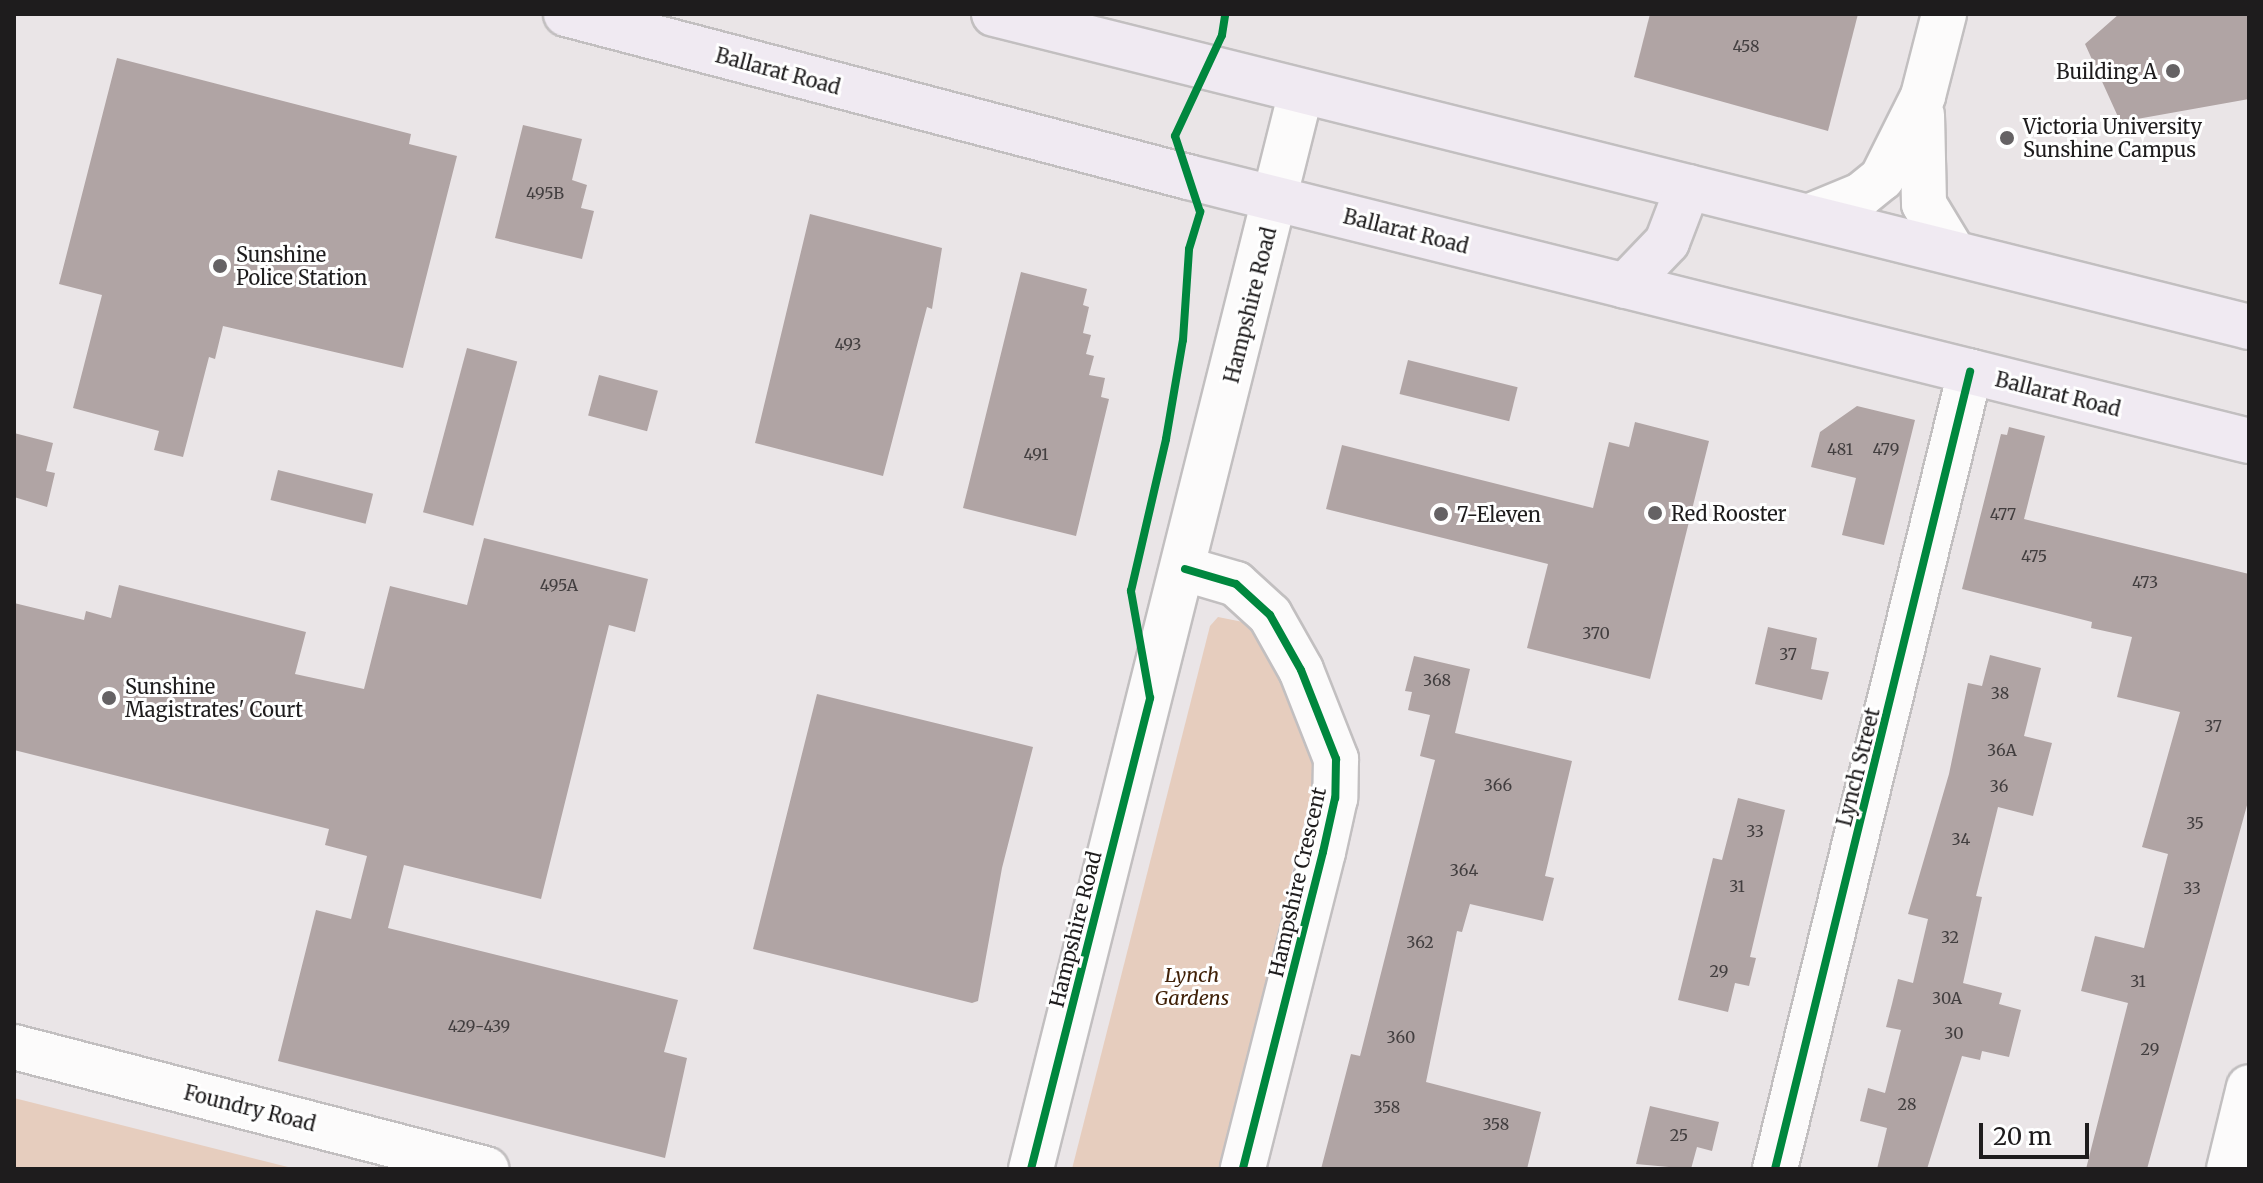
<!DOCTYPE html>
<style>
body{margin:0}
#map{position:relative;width:2263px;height:1183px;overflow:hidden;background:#eae5e7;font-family:Merriweather,serif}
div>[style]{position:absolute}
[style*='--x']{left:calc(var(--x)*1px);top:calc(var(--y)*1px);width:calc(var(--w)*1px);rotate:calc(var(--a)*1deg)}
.green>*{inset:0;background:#e6cdbe}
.building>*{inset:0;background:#b0a4a4;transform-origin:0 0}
.roads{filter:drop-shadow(2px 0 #c2bfc0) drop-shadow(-2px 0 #c2bfc0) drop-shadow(0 2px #c2bfc0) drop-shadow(0 -2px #c2bfc0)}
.minor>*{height:44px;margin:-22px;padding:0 22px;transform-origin:22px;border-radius:22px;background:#fcfbfb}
.tertiary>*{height:44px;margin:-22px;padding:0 22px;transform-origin:22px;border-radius:22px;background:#fcfbfb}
.trunk>*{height:44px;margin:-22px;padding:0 22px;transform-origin:22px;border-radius:22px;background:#f0eaf2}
.cycleway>*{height:8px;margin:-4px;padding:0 4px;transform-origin:4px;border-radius:4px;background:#00873e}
.dots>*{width:22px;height:22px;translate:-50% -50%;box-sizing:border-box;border:4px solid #fff;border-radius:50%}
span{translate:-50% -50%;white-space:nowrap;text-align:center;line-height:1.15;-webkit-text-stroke:6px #fff;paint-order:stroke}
.number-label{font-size:16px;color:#423e3f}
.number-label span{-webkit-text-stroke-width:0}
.street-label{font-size:20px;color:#1e1c1d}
.poi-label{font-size:20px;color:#1e1c1d}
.right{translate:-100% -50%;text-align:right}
.left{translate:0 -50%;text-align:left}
.park-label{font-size:20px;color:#412209;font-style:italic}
.frame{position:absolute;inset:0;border:16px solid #1e1c1d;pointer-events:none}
.scale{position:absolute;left:1979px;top:1123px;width:110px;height:36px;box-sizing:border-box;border:4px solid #1e1c1d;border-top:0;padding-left:10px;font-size:24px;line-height:28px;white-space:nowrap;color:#1e1c1d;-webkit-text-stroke:6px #fff;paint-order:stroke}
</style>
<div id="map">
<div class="green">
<div style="clip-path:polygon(1218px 617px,1248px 623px,1255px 633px,1314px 746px,1315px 778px,1220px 1169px,1072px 1169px,1210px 626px)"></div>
<div style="clip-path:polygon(14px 1098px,296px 1169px,14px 1169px)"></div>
</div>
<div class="building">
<div style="clip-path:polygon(1650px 14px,1858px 14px,1828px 131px,1634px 77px)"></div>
<div style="clip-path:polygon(2119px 14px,2249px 14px,2249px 99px,2137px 119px,2124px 130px,2085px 44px)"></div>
<div style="clip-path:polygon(117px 58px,411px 134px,409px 144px,457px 156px,403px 368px,223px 326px,215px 359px,209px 357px,183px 457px,154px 450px,159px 431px,73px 408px,102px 295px,59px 284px)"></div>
<div style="clip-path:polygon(523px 125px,582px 139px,572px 180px,587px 185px,581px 208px,594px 211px,582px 259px,495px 238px)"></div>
<div style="clip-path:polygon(810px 214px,942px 248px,932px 309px,927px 307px,883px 476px,755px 443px)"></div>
<div style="clip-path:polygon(1021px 272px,1087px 289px,1083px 305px,1089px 307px,1083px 333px,1091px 335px,1086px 354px,1094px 356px,1089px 375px,1105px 378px,1101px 397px,1109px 399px,1076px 536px,963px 508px)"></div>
<div style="left:467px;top:348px;width:52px;height:170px;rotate:15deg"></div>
<div style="left:1408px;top:360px;width:113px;height:35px;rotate:14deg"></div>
<div style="left:599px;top:375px;width:61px;height:42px;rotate:15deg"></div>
<div style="clip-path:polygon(1857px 406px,1915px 420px,1884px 545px,1842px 535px,1856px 478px,1811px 467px,1820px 432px)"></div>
<div style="clip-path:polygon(1635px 422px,1709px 441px,1650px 679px,1527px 648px,1548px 564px,1326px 509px,1342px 445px,1593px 508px,1609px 442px,1629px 447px)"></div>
<div style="clip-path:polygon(2009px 427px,2045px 436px,2024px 519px,2249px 574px,2249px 798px,2147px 1169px,2086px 1169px,2128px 1003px,2081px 991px,2095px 936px,2144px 948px,2168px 854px,2142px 847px,2180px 712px,2117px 697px,2132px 637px,2091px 628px,2092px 622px,1962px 589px,2001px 434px,2007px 435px)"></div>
<div style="clip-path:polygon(14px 433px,53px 443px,46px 471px,55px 473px,47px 507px,14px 497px)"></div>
<div style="left:278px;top:470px;width:98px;height:31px;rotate:14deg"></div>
<div style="clip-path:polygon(484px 538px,648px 579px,635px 632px,609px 625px,541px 899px,404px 865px,388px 928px,678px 1000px,664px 1052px,687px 1058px,665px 1158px,278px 1061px,316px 910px,351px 919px,367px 856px,325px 845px,329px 829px,14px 750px,14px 603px,84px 620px,86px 611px,111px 618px,119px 585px,306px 632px,295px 674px,364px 689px,390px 586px,467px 605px)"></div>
<div style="clip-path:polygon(1768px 627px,1817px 638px,1811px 669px,1829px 672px,1822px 700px,1755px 684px)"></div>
<div style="clip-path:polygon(1990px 655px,2041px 668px,2024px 736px,2052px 743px,2033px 816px,1998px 807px,1976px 896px,1982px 897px,1963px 983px,2002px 993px,1999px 1004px,2021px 1010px,2009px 1057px,1982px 1051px,1980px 1060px,1962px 1056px,1927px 1169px,1877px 1169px,1887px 1128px,1860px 1121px,1868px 1088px,1885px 1093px,1901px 1030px,1886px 1027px,1892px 1004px,1898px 979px,1913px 983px,1928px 919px,1908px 914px,1949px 774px,1968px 683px,1982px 686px)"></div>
<div style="clip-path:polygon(1414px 656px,1470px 669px,1455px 733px,1572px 761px,1545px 876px,1554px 878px,1543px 921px,1470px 904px,1462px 932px,1457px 931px,1426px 1082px,1541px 1112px,1527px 1169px,1321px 1169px,1351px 1054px,1360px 1056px,1435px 760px,1420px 756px,1430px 715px,1408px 710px,1412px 692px,1405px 691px)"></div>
<div style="clip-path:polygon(817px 694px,1033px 747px,1002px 868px,978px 1001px,972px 1003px,753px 949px)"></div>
<div style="clip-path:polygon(1738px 798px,1785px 810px,1750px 957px,1756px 958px,1749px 986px,1735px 983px,1728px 1012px,1678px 1000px,1713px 858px,1722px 860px)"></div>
<div style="clip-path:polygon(1650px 1106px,1719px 1122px,1712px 1151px,1697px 1147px,1691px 1169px,1636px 1164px)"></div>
</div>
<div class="roads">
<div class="minor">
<div style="--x:1185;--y:569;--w:53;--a:16.4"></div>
<div style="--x:1236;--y:584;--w:46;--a:42.4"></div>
<div style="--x:1270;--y:615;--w:63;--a:60.6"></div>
<div style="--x:1301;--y:670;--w:96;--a:68.5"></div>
<div style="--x:1336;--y:759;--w:39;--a:91"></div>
<div style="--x:1335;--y:798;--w:55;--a:102.5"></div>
<div style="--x:1323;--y:852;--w:327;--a:104.2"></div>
<div style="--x:1775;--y:1169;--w:821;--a:-76.25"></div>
<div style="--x:2229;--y:1169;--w:84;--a:-76.3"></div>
</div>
<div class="tertiary">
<div style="--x:1922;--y:115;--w:89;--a:88.7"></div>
<div style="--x:1924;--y:204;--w:56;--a:58.9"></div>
<div style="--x:1810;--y:216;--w:55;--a:-22.4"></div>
<div style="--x:1861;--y:195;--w:27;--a:-39"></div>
<div style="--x:1882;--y:178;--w:92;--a:-63.4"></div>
<div style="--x:1923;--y:96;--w:85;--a:-75.6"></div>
<div style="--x:14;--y:1047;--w:488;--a:14.5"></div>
<div style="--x:1031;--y:1169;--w:1110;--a:-75.93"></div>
</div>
<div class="trunk">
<div style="--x:566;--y:14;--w:643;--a:14.68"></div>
<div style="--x:1188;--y:177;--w:1093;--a:13.97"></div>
<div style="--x:994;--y:14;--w:1293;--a:14"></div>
<div style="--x:1625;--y:286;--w:61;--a:-46.3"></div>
<div style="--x:1667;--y:242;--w:59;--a:-69.1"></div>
</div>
</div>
<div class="cycleway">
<div style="--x:1185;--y:569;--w:53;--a:16.4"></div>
<div style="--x:1236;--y:584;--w:46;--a:42.4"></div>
<div style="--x:1270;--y:615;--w:63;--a:60.6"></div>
<div style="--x:1301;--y:670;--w:96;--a:68.5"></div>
<div style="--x:1336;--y:759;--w:39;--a:91"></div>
<div style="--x:1335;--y:798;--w:55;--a:102.5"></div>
<div style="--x:1323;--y:852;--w:327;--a:104.2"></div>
<div style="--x:1031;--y:1169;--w:486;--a:-75.8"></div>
<div style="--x:1150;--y:698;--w:109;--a:-100.1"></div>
<div style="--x:1131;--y:591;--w:156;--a:-77"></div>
<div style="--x:1166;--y:439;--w:100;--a:-80.3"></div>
<div style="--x:1183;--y:340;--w:91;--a:-86.2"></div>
<div style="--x:1189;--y:249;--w:39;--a:-73"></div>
<div style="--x:1200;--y:212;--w:80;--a:-108.2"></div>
<div style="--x:1175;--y:136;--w:111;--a:-65"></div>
<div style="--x:1222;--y:35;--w:20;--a:-81"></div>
<div style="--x:1775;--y:1169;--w:821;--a:-76.25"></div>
</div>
<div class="dots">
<div style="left:2173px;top:71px;background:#656264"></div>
<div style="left:2007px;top:138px;background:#656264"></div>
<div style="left:220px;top:266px;background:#656264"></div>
<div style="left:1655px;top:513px;background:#656264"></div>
<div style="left:1441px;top:514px;background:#656264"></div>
<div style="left:109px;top:698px;background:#656264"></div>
</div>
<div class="number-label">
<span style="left:1746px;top:46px">458</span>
<span style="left:545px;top:193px">495B</span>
<span style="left:848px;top:344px">493</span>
<span style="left:1840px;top:449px">481</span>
<span style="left:1886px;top:449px">479</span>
<span style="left:1036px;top:454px">491</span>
<span style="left:2003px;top:514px">477</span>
<span style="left:2034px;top:556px">475</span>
<span style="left:2145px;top:582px">473</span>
<span style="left:559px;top:585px">495A</span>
<span style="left:1596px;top:633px">370</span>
<span style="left:1788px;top:654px">37</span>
<span style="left:1437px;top:680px">368</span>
<span style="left:2000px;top:693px">38</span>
<span style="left:2213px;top:726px">37</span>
<span style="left:2002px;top:750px">36A</span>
<span style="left:1498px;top:785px">366</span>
<span style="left:1999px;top:786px">36</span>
<span style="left:2195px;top:823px">35</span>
<span style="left:1755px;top:831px">33</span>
<span style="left:1961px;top:839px">34</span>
<span style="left:1464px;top:870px">364</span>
<span style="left:1737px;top:886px">31</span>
<span style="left:2192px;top:888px">33</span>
<span style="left:1950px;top:937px">32</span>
<span style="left:1420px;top:942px">362</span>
<span style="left:1719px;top:971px">29</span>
<span style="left:2138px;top:981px">31</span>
<span style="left:1947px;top:998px">30A</span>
<span style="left:479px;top:1026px">429-439</span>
<span style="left:1954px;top:1033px">30</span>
<span style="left:1401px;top:1037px">360</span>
<span style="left:2150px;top:1049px">29</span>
<span style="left:1907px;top:1104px">28</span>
<span style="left:1387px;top:1107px">358</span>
<span style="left:1496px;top:1124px">358</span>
<span style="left:1679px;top:1135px">25</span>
</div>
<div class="street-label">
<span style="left:778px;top:71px;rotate:15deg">Ballarat Road</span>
<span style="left:1406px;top:231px;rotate:14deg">Ballarat Road</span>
<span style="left:1250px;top:305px;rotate:-76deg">Hampshire Road</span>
<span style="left:2058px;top:394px;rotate:14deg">Ballarat Road</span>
<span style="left:1858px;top:767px;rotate:-76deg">Lynch Street</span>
<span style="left:1297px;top:882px;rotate:-77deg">Hampshire Crescent</span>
<span style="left:1075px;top:929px;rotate:-76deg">Hampshire Road</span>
<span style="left:250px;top:1108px;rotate:14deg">Foundry Road</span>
</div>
<div class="poi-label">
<span class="right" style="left:2157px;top:71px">Building A</span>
<span class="left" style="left:2023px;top:138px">Victoria University<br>Sunshine Campus</span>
<span class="left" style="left:236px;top:266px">Sunshine<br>Police Station</span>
<span class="left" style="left:1671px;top:513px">Red Rooster</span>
<span class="left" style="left:1457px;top:514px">7-Eleven</span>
<span class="left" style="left:125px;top:698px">Sunshine<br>Magistrates' Court</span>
</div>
<div class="park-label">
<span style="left:1192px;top:986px">Lynch<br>Gardens</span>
</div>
<div class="frame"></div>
<div class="scale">20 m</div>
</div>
